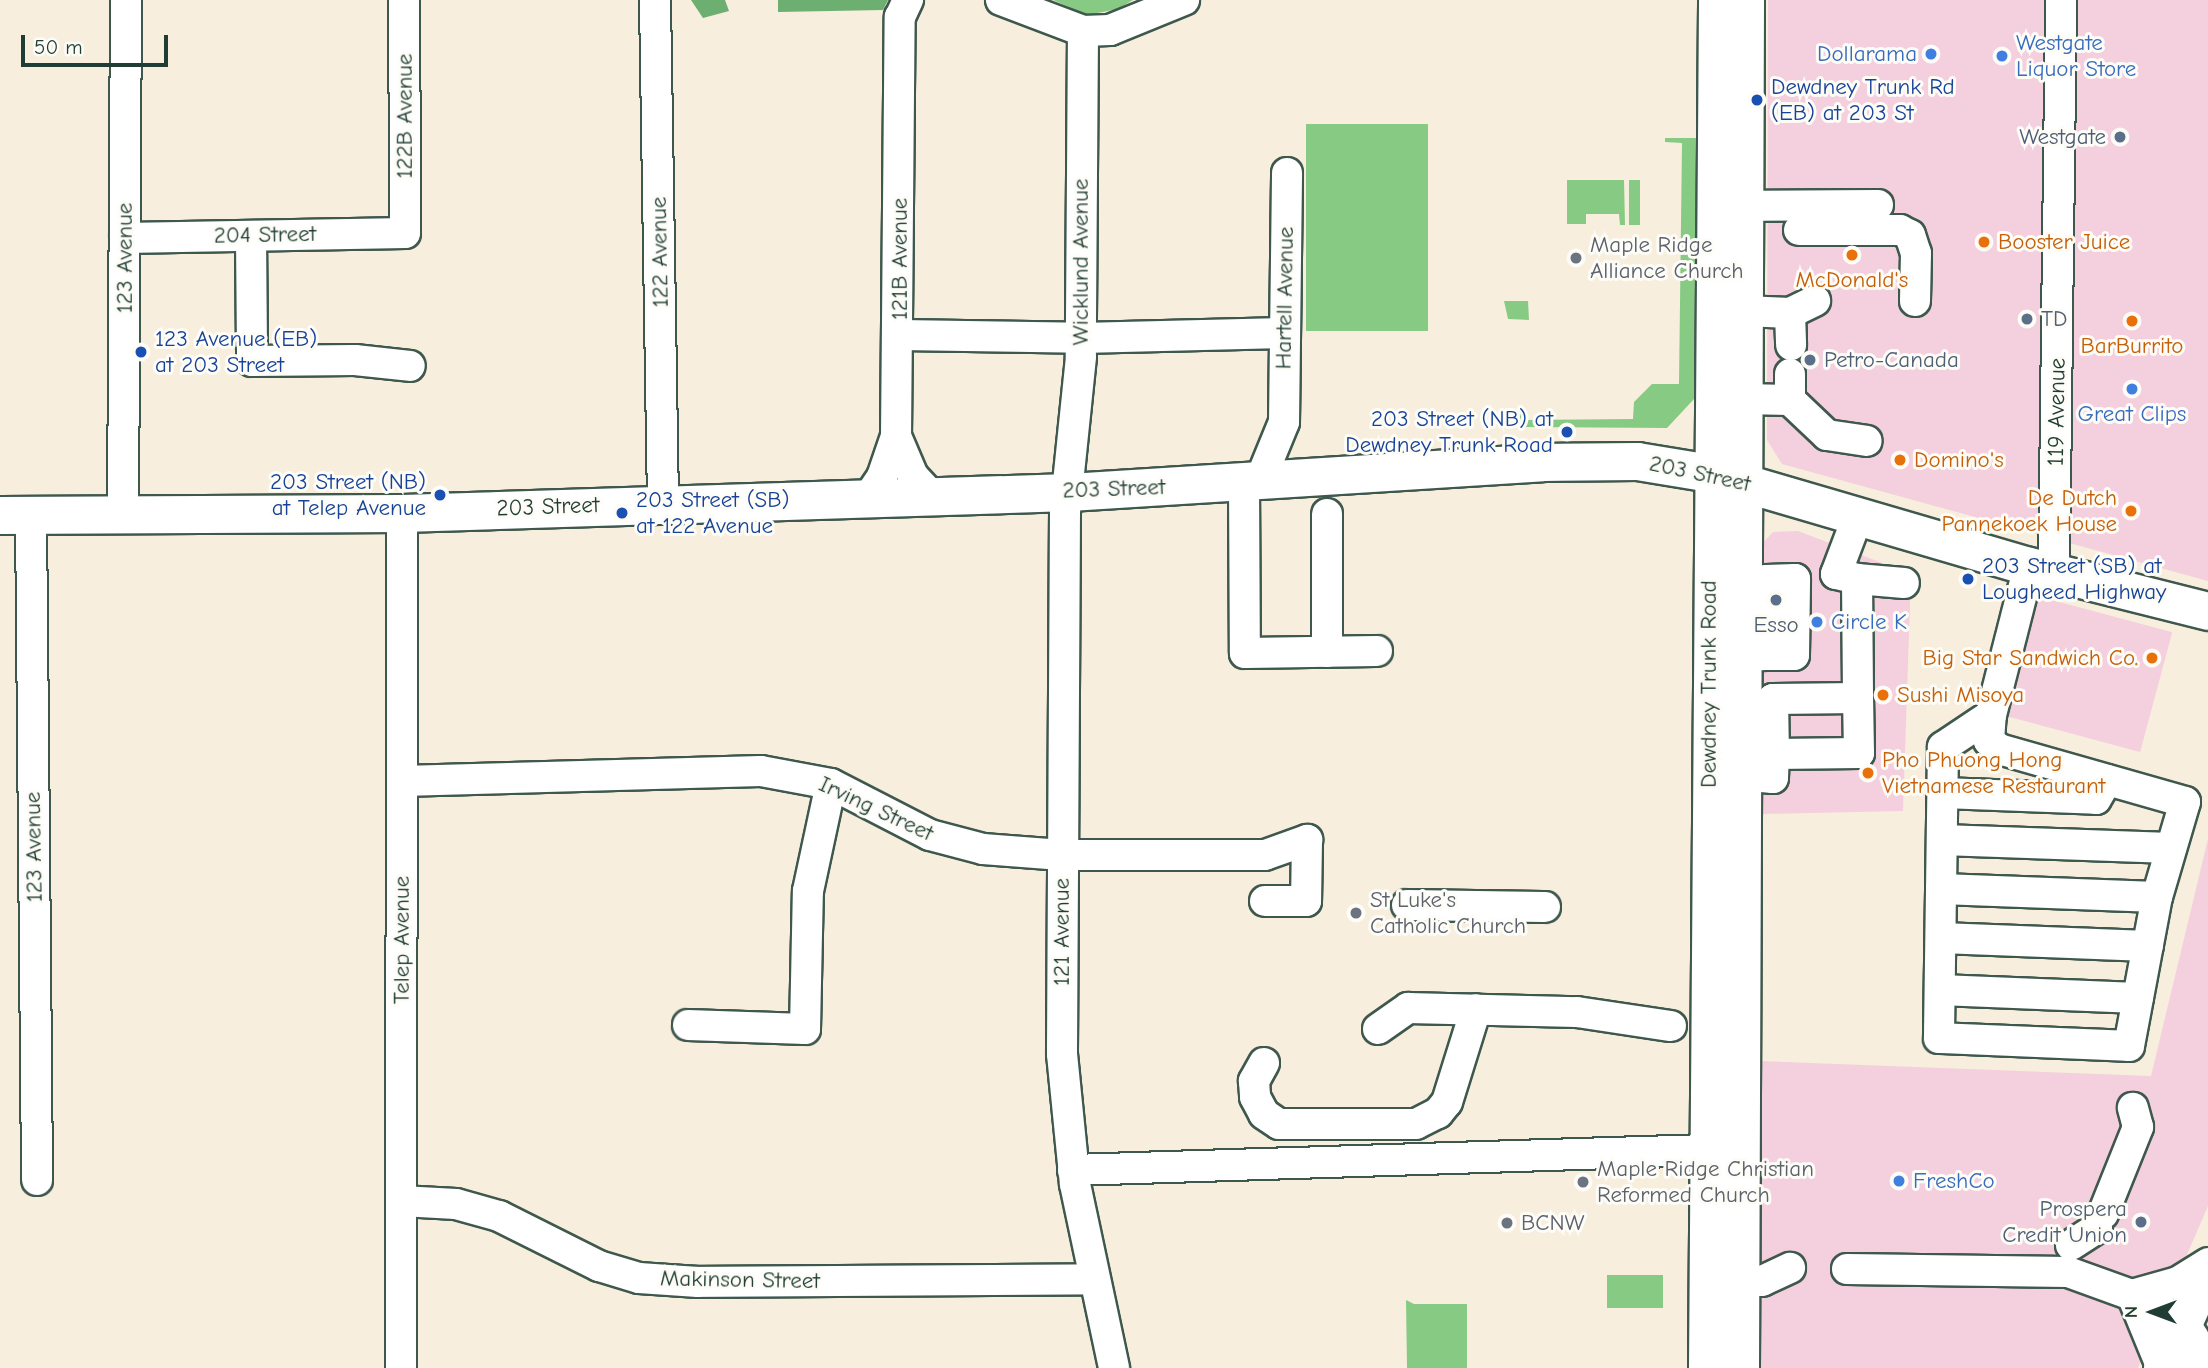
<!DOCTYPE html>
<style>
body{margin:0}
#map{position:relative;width:2208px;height:1368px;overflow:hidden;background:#f7eedd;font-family:"Comic Neue",sans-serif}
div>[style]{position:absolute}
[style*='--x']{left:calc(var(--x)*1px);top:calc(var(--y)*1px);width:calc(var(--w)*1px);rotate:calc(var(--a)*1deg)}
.built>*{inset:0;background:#f4cfde;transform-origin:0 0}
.green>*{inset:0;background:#87ca83;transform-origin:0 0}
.forest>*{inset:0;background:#6dae71}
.roads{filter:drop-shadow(2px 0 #3f584d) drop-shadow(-2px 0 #3f584d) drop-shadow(0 2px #3f584d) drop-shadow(0 -2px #3f584d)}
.minor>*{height:30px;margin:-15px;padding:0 15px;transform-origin:15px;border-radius:15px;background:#fff}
.major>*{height:37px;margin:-18.5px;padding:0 18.5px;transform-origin:18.5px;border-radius:18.5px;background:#fff}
.highway>*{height:38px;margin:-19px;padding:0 19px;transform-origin:19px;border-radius:19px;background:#fff}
.dots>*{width:19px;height:19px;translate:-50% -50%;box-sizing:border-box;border:4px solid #fdfcf7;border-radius:50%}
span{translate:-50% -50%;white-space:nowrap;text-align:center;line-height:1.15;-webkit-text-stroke:6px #fdfcf7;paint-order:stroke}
.shop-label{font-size:23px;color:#366cbe}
.left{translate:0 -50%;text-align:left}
.right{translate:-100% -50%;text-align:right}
.transit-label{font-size:23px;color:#164399}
.street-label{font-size:23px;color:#1f3d34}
.service-label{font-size:23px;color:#4e5e75}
.food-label{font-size:23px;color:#c56008}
.worship-label{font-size:23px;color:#5b616d}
.north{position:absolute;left:2117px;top:1277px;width:70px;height:70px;-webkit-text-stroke:5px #fdfcf7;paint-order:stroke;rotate:270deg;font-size:19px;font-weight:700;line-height:28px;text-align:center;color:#1f3d34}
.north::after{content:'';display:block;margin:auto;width:24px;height:32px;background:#1f3d34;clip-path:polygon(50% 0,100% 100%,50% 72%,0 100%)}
.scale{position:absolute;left:21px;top:35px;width:147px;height:32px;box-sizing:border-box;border:4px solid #1f3d34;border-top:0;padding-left:9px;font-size:21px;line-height:24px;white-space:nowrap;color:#1f3d34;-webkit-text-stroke:5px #fdfcf7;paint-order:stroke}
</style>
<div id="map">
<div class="built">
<div style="clip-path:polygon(1768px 0,2208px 0,2208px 581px,1782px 464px,1767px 440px)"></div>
<div style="clip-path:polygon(1798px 531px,1911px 574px,1903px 811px,1762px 814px,1762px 544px,1773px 532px)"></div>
<div style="left:2037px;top:596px;width:140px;height:124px;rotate:15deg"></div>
<div style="clip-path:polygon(2208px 839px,2208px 1206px,2138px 1368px,1758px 1368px,1759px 1061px,2151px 1076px)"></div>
</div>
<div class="green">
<div style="clip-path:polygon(1053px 0,1133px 0,1118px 9px,1087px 15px)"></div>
<div style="left:1428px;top:124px;width:207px;height:122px;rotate:90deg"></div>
<div style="clip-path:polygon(1665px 138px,1696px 138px,1694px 399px,1667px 428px,1520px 427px,1520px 411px,1525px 420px,1633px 419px,1634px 402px,1652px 384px,1679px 384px,1682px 143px,1665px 142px)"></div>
<div style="clip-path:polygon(1567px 180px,1624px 180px,1625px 225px,1620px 225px,1619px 214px,1586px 214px,1586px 224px,1567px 224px)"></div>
<div style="left:1629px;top:180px;width:11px;height:45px"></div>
<div style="clip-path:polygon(1504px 301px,1528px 301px,1529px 320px,1508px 319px)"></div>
<div style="left:1663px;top:1275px;width:33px;height:56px;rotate:90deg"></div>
<div style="clip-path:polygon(1406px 1300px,1414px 1304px,1467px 1304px,1467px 1368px,1407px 1368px)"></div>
</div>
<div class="forest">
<div style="clip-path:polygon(691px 0,725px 0,729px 11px,703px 18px)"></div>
<div style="clip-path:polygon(778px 0,888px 0,883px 10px,778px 12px)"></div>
</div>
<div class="roads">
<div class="minor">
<div style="--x:655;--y:0;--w:503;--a:89.09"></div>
<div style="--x:1001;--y:0;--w:88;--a:20.7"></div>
<div style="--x:1083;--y:31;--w:27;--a:-2"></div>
<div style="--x:1110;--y:30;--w:80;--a:-22.1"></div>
<div style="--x:1083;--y:31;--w:326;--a:90.4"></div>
<div style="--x:1081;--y:357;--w:156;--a:95.9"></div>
<div style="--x:1065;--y:512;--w:542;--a:90.32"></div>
<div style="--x:1062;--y:1054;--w:131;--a:84.3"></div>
<div style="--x:1075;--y:1184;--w:188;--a:78"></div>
<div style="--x:1722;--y:206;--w:156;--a:-0.4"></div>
<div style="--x:1799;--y:230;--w:101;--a:0"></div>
<div style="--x:1900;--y:230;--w:11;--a:27"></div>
<div style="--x:1910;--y:235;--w:19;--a:72"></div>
<div style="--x:1916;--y:253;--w:48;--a:91.2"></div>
<div style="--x:251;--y:236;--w:125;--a:89.5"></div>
<div style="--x:252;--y:361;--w:103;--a:-0.6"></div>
<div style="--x:355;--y:360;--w:55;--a:6.2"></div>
<div style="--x:125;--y:238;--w:280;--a:-1"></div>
<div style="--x:405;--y:233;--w:233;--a:-90.2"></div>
<div style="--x:1744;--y:311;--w:46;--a:2.5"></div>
<div style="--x:1790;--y:313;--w:28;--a:-26"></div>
<div style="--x:1790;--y:313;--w:32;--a:88"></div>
<div style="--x:900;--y:335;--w:181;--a:0.9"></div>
<div style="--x:1081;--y:338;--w:203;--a:-1.4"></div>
<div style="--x:1743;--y:399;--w:47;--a:1.2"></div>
<div style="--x:1790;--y:400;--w:26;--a:-90"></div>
<div style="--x:1790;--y:400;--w:51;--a:43.4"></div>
<div style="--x:1827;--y:435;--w:40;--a:8.5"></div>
<div style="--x:896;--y:436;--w:43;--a:67"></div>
<div style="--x:913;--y:476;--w:25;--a:47"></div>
<div style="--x:1259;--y:483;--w:66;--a:-67.7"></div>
<div style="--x:1284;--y:422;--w:249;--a:-89.3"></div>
<div style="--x:1244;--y:484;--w:169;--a:89.7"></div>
<div style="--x:1245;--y:653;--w:132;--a:-0.9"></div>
<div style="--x:870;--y:495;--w:22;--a:-56"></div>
<div style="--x:882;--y:477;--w:43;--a:-71.1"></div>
<div style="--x:896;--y:436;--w:419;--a:-89.5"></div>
<div style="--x:900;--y:17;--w:19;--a:-65"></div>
<div style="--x:1327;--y:514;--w:138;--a:90"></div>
<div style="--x:31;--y:515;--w:665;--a:89.48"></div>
<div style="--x:123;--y:516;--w:516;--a:-89.67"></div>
<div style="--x:1858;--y:516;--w:62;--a:110.8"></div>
<div style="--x:1836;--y:574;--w:22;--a:13"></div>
<div style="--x:1857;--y:579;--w:119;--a:89.5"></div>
<div style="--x:2054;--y:573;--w:573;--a:-89.3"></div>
<div style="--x:1857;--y:579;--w:47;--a:4.9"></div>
<div style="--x:1740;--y:656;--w:26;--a:-2"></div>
<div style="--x:1766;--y:655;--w:28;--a:0"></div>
<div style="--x:1794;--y:655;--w:76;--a:-89.2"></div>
<div style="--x:1795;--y:579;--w:29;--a:178"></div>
<div style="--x:1766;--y:580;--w:75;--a:90"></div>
<div style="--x:1991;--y:715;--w:58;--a:146.3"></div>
<div style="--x:1943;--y:747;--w:291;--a:90.8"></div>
<div style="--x:1939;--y:1038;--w:190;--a:2.4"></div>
<div style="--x:2129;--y:1046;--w:152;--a:-79.4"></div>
<div style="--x:2157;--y:897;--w:99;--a:-73.6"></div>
<div style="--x:2185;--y:802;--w:193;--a:-164.1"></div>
<div style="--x:1999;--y:749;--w:13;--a:-141"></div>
<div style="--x:1989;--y:741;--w:26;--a:-86"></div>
<div style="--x:1991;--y:715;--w:154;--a:-75.7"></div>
<div style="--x:1739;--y:775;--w:34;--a:5"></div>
<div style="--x:1773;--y:778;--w:24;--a:-88"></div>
<div style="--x:1774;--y:754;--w:85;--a:-0.7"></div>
<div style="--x:1859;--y:753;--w:55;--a:-91"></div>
<div style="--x:1858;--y:698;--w:85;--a:179.3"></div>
<div style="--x:1773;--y:699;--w:55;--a:89"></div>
<div style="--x:402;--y:781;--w:359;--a:-1.6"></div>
<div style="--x:761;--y:771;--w:71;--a:10.5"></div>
<div style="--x:831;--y:784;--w:111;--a:27.3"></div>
<div style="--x:930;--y:835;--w:55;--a:14.8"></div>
<div style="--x:983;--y:849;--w:79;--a:4.3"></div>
<div style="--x:1062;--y:855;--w:203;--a:0"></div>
<div style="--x:1265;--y:855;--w:45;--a:-19.7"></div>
<div style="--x:1307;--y:840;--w:61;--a:90.9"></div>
<div style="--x:1306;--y:901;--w:41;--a:180"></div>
<div style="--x:1943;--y:793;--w:153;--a:2.2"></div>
<div style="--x:2096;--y:799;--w:22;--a:-60"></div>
<div style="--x:1942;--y:840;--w:229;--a:2"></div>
<div style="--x:1941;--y:889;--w:216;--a:2.1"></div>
<div style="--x:1407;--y:905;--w:138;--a:0.8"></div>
<div style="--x:1941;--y:938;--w:207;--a:2.2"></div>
<div style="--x:1940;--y:990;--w:198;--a:2.3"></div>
<div style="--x:688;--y:1025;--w:117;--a:2"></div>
<div style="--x:805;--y:1029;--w:138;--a:-88.8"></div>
<div style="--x:808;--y:891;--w:109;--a:-77.9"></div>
<div style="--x:1378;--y:1029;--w:37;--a:-35"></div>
<div style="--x:1408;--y:1008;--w:169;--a:1.4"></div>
<div style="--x:1577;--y:1012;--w:95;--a:8.5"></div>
<div style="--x:1264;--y:1063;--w:21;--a:119"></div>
<div style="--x:1254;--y:1081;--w:16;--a:86"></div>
<div style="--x:1255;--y:1097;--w:19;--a:62"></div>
<div style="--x:1264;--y:1114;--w:18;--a:34"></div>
<div style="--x:1279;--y:1124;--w:137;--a:0"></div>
<div style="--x:1416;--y:1124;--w:25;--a:-27"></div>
<div style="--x:1438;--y:1113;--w:14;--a:-51"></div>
<div style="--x:1447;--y:1102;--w:97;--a:-72.7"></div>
<div style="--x:1073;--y:1170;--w:634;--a:-1.81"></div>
<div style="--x:401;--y:1201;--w:55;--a:3.1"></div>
<div style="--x:456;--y:1204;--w:45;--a:15.6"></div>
<div style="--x:499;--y:1216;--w:112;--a:26.6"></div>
<div style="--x:599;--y:1266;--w:42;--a:16.7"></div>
<div style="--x:639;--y:1278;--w:59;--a:3.9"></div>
<div style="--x:698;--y:1282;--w:396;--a:-0.4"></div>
<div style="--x:2103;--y:1214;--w:94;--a:-68.1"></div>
<div style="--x:2138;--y:1127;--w:20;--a:-105"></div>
<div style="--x:2071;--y:1245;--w:31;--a:-33"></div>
<div style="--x:1847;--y:1269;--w:221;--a:0.8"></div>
<div style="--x:2068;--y:1272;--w:68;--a:19.8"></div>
<div style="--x:2132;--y:1295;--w:57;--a:27"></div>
<div style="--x:2183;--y:1321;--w:20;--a:57"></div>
<div style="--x:1723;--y:1273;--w:11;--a:45"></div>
<div style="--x:1731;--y:1281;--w:31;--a:0"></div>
<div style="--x:1762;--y:1281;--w:31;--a:-25"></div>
<div style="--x:2132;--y:1295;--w:48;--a:-15.8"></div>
<div style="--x:2178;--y:1282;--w:36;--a:-32"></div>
<div style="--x:2132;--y:1295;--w:79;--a:67.7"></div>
<div style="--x:401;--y:1368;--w:855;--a:-89.93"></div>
</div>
<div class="major">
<div style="--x:0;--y:515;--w:402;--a:-0.3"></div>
<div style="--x:402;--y:513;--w:667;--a:-1.8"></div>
<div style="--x:1069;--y:492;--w:474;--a:-3.6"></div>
<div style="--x:1542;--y:462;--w:95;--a:-0.6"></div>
<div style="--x:1637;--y:461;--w:74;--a:9.3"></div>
<div style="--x:1710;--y:473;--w:332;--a:16.3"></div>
<div style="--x:2029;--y:566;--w:185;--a:14.1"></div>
<div style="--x:1707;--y:1368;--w:1368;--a:-89.58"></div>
<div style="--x:1740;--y:1368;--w:1368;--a:-89.79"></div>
</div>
<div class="highway">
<div style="--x:2163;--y:1368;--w:109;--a:-65.6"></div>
<div style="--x:2202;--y:1368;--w:14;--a:-65"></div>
</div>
</div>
<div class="dots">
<div style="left:1931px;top:54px;background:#3f7fe0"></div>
<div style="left:2002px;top:56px;background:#3f7fe0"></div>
<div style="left:1757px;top:100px;background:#1a4fb4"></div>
<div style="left:2120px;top:137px;background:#5c6f8a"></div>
<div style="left:1984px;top:242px;background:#e8710a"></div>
<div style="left:1852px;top:255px;background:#e8710a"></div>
<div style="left:1576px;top:258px;background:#6b7280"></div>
<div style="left:2027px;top:319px;background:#5c6f8a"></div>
<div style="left:2132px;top:321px;background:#e8710a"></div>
<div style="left:141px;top:352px;background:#1a4fb4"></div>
<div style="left:1810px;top:360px;background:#5c6f8a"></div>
<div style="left:2132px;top:389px;background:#3f7fe0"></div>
<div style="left:1567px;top:432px;background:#1a4fb4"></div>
<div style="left:1900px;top:460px;background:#e8710a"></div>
<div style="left:440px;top:495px;background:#1a4fb4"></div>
<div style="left:2131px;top:511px;background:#e8710a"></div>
<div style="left:622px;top:513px;background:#1a4fb4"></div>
<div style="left:1968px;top:579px;background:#1a4fb4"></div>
<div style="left:1776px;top:600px;background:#5c6f8a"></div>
<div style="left:1817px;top:622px;background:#3f7fe0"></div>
<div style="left:2152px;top:658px;background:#e8710a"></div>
<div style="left:1883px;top:695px;background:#e8710a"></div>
<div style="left:1868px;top:773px;background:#e8710a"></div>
<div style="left:1356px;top:913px;background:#6b7280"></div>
<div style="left:1899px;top:1181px;background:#3f7fe0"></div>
<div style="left:1583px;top:1182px;background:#6b7280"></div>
<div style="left:2141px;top:1222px;background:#5c6f8a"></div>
<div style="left:1507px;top:1223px;background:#6b7280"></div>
</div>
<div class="shop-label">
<span class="left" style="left:2016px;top:56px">Westgate<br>Liquor Store</span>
<span class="right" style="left:1917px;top:54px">Dollarama</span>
<span style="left:2132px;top:414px">Great Clips</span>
<span class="left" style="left:1831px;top:622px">Circle K</span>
<span class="left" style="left:1913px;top:1181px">FreshCo</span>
</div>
<div class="transit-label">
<span class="left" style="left:1771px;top:100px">Dewdney Trunk Rd<br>(EB) at 203 St</span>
<span class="left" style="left:155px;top:352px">123 Avenue (EB)<br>at 203 Street</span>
<span class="right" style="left:1553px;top:432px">203 Street (NB) at<br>Dewdney Trunk Road</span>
<span class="right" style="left:426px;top:495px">203 Street (NB)<br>at Telep Avenue</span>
<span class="left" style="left:636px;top:513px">203 Street (SB)<br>at 122 Avenue</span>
<span class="left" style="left:1982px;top:579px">203 Street (SB) at<br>Lougheed Highway</span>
</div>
<div class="street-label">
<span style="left:405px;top:116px;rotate:-90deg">122B Avenue</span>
<span style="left:265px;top:235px;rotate:-1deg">204 Street</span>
<span style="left:660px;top:252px;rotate:-91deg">122 Avenue</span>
<span style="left:125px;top:258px;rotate:-90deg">123 Avenue</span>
<span style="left:900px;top:259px;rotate:-90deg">121B Avenue</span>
<span style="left:1081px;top:262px;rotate:-90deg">Wicklund Avenue</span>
<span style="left:1285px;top:298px;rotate:-89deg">Hartell Avenue</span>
<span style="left:2057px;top:412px;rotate:-89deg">119 Avenue</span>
<span style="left:1700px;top:474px;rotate:12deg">203 Street</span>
<span style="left:1114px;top:489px;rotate:-2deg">203 Street</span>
<span style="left:548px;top:507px;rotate:-2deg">203 Street</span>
<span style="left:1709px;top:684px;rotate:-90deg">Dewdney Trunk Road</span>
<span style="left:876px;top:809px;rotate:25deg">Irving Street</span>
<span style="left:34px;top:847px;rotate:-91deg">123 Avenue</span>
<span style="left:1062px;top:932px;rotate:-90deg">121 Avenue</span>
<span style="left:402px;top:940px;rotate:-90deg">Telep Avenue</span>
<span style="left:740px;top:1280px;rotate:1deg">Makinson Street</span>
</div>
<div class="service-label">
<span class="right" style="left:2106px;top:137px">Westgate</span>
<span class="left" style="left:2041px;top:319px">TD</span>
<span class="left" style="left:1824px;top:360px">Petro-Canada</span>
<span style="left:1776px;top:625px">Esso</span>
<span class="right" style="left:2127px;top:1222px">Prospera<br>Credit Union</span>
</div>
<div class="food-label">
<span class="left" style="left:1998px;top:242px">Booster Juice</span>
<span style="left:1852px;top:280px">McDonald's</span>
<span style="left:2132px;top:346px">BarBurrito</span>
<span class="left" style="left:1914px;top:460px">Domino's</span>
<span class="right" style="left:2117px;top:511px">De Dutch<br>Pannekoek House</span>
<span class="right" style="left:2138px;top:658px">Big Star Sandwich Co.</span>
<span class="left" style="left:1897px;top:695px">Sushi Misoya</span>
<span class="left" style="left:1882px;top:773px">Pho Phuong Hong<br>Vietnamese Restaurant</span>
</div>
<div class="worship-label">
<span class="left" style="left:1590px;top:258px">Maple Ridge<br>Alliance Church</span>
<span class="left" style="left:1370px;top:913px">St Luke's<br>Catholic Church</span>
<span class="left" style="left:1597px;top:1182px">Maple Ridge Christian<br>Reformed Church</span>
<span class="left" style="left:1521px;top:1223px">BCNW</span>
</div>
<div class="north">N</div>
<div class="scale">50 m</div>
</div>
